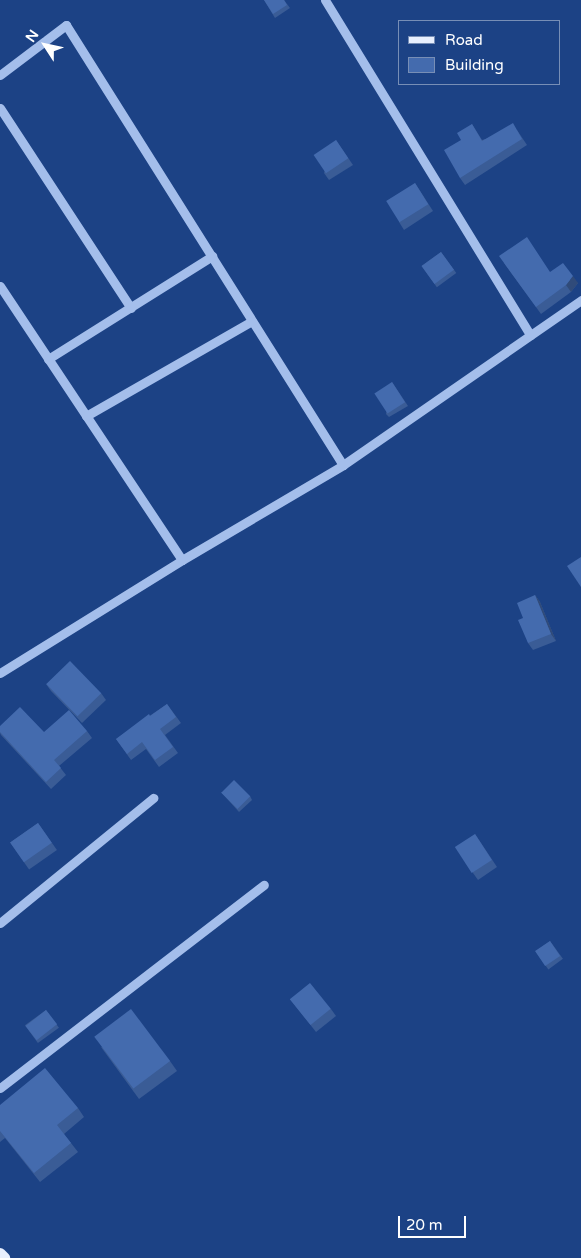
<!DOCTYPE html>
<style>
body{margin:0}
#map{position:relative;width:581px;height:1258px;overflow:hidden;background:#1c4285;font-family:"Varela Round",sans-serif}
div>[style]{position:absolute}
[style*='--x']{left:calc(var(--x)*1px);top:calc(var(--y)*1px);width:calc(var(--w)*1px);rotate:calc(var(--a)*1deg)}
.minor>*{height:9px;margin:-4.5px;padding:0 4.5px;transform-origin:4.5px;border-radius:4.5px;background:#a4beeb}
.major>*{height:12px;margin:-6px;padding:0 6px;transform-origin:6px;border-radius:6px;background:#e8effe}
.wall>*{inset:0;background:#3a5c96;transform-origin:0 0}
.shaded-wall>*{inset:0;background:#304b7a}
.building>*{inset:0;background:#446bae;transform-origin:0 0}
span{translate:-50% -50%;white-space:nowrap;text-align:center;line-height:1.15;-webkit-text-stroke:4px #1c4285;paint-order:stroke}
.legend{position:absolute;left:398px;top:20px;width:162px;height:65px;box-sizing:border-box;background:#1c4285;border:1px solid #778eb6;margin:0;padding:6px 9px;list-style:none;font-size:15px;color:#fff}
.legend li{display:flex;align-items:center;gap:10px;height:25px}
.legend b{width:25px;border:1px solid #778eb6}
.north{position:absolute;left:20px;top:20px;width:50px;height:50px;-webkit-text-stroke:4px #1c4285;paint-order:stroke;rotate:305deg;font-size:14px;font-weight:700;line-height:20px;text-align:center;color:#fff}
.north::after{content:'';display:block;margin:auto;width:18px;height:22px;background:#fff;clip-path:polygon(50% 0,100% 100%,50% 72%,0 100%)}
.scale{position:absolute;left:398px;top:1216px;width:68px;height:22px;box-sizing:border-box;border:2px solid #fff;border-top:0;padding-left:6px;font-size:15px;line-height:18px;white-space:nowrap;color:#fff;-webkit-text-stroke:4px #1c4285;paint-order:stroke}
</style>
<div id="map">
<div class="minor">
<div style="--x:325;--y:0;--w:393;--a:58.5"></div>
<div style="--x:0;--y:75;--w:83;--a:-37.1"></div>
<div style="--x:66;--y:25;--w:520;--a:57.81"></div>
<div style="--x:0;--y:108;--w:239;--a:56.8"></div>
<div style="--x:0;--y:286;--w:329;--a:56.4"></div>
<div style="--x:48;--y:359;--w:194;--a:-32.1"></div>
<div style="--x:86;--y:416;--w:191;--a:-29.8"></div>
<div style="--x:0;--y:673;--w:214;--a:-31.8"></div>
<div style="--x:182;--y:560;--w:187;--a:-30.5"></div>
<div style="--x:343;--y:465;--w:290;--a:-34.7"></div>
<div style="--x:0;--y:923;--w:198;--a:-39.2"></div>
<div style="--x:0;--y:1088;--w:333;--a:-37.6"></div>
</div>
<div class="major">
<div style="--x:0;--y:1254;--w:6;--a:45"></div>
</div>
<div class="wall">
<div style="clip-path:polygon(264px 0,284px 0,290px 8px,275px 18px)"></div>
<div style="clip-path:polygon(472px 124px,482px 140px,517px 130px,527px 145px,465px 185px,460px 178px,461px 140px)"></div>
<div style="clip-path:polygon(336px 140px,353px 165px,329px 180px,324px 173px)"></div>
<div style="clip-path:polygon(415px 183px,433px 211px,404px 230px,399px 222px)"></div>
<div style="left:441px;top:252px;width:26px;height:24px;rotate:54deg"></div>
<div style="clip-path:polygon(504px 263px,550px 272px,578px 283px,571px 292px,541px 314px)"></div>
<div style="clip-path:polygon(392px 382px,408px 406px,389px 417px,386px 414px)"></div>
<div style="clip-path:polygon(535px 595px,540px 602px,556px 641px,533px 650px,528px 643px,523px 618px)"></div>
<div style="clip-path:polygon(46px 684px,101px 693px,106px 700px,82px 723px,51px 691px)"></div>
<div style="clip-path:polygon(167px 704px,181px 723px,165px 735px,178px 753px,159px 767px,146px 749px,131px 760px,116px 739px)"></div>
<div style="clip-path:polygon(0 726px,44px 732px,87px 731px,92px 738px,59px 766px,66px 775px,51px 789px,1px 735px,0 733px)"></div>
<div style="clip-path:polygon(221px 792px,250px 796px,252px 800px,239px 812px)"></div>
<div style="left:38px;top:823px;width:33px;height:34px;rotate:55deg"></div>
<div style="clip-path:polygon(475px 834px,497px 867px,478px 880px,473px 873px)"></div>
<div style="left:550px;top:941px;width:22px;height:18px;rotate:54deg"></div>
<div style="clip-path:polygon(290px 999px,331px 1009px,336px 1016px,316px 1032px)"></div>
<div style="left:46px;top:1010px;width:22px;height:26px;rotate:54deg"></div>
<div style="clip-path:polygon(101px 1047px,170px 1061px,177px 1071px,139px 1099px)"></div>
<div style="clip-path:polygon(0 1105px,78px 1108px,84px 1117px,64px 1134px,78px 1152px,40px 1182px,5px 1138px,0 1142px)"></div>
</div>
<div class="shaded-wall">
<div style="clip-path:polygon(573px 276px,578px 283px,571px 292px,566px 285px)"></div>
<div style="clip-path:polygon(535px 595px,540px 602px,556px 641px,551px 634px)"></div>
</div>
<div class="building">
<div style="clip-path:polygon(264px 0,284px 0,287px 5px,273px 14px)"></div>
<div style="clip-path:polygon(513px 123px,522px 139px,460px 178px,444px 150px,461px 140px,457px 133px,472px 124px,482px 141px)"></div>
<div style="left:336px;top:140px;width:22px;height:27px;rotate:56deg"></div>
<div style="left:415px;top:183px;width:25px;height:34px;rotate:58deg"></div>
<div style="clip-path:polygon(527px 237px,550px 272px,563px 263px,573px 276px,566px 285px,536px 307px,499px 256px)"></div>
<div style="left:441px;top:252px;width:22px;height:24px;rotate:54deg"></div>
<div style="left:392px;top:382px;width:24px;height:21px;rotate:57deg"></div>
<div style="clip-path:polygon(581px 557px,581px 587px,567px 566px)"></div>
<div style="clip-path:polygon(535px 595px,551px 634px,528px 643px,518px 620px,523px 618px,517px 603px)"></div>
<div style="left:70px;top:661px;width:45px;height:33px;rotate:46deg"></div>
<div style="clip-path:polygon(167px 704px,176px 717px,160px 729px,173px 747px,155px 760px,142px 742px,127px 754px,116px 739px,149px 714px,150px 716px)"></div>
<div style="clip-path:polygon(20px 707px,44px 732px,69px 710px,87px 731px,54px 760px,61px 768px,46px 782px,0 732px,0 726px)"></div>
<div style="left:234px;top:780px;width:23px;height:18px;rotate:45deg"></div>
<div style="left:38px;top:823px;width:24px;height:34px;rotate:55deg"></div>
<div style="left:475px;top:834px;width:31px;height:24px;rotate:57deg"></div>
<div style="left:550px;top:941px;width:18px;height:18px;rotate:56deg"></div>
<div style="left:310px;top:983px;width:33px;height:26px;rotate:51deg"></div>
<div style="left:131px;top:1009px;width:65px;height:46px;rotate:53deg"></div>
<div style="left:46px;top:1010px;width:18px;height:26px;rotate:52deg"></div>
<div style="clip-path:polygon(45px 1068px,78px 1108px,57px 1125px,71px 1143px,34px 1173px,0 1131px,0 1105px)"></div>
</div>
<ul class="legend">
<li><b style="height:6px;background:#e8effe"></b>Road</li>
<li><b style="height:14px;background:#446bae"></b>Building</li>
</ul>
<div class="north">N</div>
<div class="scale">20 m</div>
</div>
